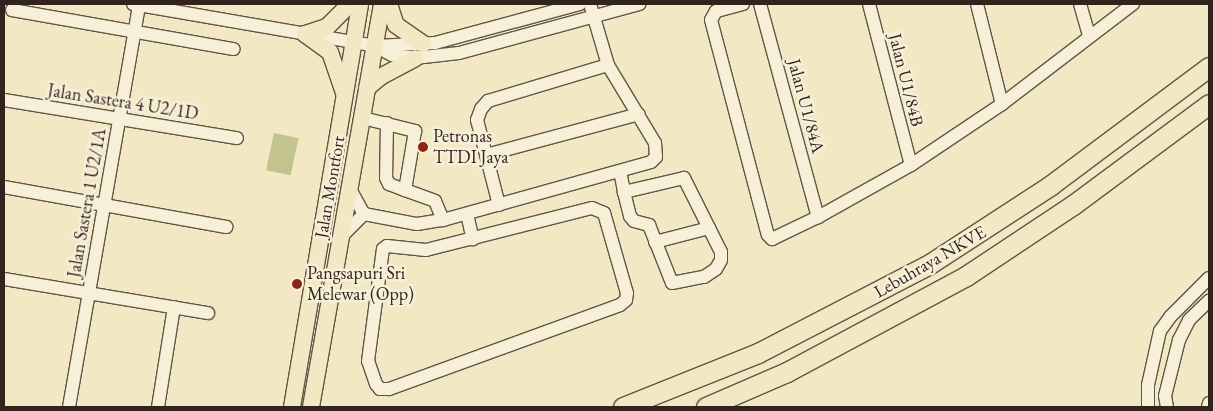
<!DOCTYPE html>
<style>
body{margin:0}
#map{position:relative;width:1213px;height:411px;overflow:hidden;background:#f2e8c3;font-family:"EB Garamond",serif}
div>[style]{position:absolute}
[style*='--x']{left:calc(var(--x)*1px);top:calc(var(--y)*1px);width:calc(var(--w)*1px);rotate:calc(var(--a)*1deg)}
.green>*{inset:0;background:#c3c38e;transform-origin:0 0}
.roads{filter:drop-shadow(1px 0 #625546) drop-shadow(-1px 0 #625546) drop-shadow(0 1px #625546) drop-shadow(0 -1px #625546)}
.minor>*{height:12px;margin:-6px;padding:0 6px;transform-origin:6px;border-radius:6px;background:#f7f0d8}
.major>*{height:16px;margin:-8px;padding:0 8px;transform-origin:8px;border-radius:8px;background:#f2e8c3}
.highway>*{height:19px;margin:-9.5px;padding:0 9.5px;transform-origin:9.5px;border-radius:9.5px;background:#f2e8c3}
.dots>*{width:14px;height:14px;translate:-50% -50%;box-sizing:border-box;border:2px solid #f7f0d8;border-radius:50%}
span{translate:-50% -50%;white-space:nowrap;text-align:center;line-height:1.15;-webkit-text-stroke:5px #f7f0d8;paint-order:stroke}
.street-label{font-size:18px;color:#32241d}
.poi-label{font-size:18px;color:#32241d}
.left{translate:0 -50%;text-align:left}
.frame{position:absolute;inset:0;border:5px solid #32241d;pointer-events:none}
</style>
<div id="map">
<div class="green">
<div style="left:274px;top:133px;width:25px;height:38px;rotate:12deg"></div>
</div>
<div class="roads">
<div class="minor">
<div style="--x:133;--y:4;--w:246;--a:9.8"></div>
<div style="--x:375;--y:46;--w:60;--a:-2.9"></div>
<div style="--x:435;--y:43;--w:150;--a:-15.1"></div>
<div style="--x:743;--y:4;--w:28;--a:165"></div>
<div style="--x:716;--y:11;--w:10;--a:119"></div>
<div style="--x:711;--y:20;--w:222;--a:75.2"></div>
<div style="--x:768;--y:235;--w:6;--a:45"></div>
<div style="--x:772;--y:239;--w:51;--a:-25.6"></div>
<div style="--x:818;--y:217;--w:107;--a:-29.2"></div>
<div style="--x:911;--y:165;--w:110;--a:-33.8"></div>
<div style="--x:1002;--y:104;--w:165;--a:-37.4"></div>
<div style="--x:760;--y:4;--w:221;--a:74.8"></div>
<div style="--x:869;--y:4;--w:166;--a:75.4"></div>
<div style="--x:977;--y:4;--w:103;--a:76"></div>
<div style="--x:1080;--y:4;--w:32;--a:74"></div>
<div style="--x:12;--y:10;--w:225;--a:10"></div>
<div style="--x:375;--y:46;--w:19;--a:28"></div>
<div style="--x:392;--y:55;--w:23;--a:7"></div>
<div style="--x:415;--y:58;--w:44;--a:-6.5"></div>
<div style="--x:459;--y:53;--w:187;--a:-15.2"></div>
<div style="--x:4;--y:100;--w:236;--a:9.3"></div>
<div style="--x:363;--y:118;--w:54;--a:14"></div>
<div style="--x:415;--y:131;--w:60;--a:99.6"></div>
<div style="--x:405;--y:190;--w:32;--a:20"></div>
<div style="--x:435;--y:201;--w:21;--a:67"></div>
<div style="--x:387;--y:123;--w:55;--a:91"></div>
<div style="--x:386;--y:178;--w:7;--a:63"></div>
<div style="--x:389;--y:184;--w:17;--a:21"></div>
<div style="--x:486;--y:155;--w:158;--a:-15"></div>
<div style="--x:620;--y:171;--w:15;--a:79"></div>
<div style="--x:623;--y:186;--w:6;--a:81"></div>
<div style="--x:624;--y:192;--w:25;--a:76"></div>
<div style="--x:630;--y:216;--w:6;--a:51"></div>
<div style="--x:634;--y:221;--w:16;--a:15"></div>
<div style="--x:649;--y:225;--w:62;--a:68.4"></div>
<div style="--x:672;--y:283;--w:33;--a:-11"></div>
<div style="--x:704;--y:277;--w:14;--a:-34"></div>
<div style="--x:716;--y:269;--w:10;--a:-61"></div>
<div style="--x:721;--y:260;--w:8;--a:-90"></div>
<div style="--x:721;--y:252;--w:83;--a:-116.6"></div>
<div style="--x:684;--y:178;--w:62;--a:166.9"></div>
<div style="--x:4;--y:187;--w:226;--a:10.2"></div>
<div style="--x:350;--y:189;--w:29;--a:61"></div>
<div style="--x:499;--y:205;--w:88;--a:-104.5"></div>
<div style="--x:477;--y:120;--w:12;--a:-70"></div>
<div style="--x:481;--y:109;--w:11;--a:-49"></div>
<div style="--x:488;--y:101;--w:125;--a:-16.7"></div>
<div style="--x:592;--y:208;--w:13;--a:23"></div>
<div style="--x:604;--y:213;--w:83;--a:74"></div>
<div style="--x:627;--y:293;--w:7;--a:98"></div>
<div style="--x:626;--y:300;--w:8;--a:140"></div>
<div style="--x:620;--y:305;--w:246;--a:160"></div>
<div style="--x:389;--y:389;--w:9;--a:180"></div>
<div style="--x:380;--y:389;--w:6;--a:-129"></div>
<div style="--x:376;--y:384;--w:24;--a:-109"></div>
<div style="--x:368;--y:361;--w:113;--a:-82.4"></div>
<div style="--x:383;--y:249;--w:5;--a:-37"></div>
<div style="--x:387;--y:246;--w:39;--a:6"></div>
<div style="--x:426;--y:250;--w:171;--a:-14.2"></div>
<div style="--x:364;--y:214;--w:54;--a:10.7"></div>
<div style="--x:417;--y:224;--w:26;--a:-9"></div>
<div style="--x:443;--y:220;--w:216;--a:-15.6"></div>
<div style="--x:651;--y:162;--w:7;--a:-45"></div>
<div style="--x:656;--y:157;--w:14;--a:-94"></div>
<div style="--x:655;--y:143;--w:91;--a:-121.1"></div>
<div style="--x:608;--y:65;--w:64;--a:-106.4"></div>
<div style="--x:467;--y:214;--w:26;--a:77"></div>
<div style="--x:342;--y:236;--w:31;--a:-45"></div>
<div style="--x:655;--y:242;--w:56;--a:-14.5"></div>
<div style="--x:4;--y:279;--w:207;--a:9.5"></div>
<div style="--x:69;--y:407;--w:408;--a:-80.1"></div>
<div style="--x:158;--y:407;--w:101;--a:-80.9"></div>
<div style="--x:1148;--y:407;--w:22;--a:-90"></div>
<div style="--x:1148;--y:385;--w:55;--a:-77.5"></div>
<div style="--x:1160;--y:331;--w:17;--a:-54"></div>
<div style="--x:1170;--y:317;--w:55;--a:-45"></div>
<div style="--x:1167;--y:407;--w:11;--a:-100"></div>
<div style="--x:1165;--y:396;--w:58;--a:-76"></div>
<div style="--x:1179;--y:340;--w:22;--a:-63"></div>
<div style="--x:1189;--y:320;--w:28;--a:-44"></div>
<div style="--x:1208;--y:407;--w:4;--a:-76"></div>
</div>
<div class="major">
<div style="--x:389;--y:4;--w:22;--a:72"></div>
<div style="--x:396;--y:25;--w:33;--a:35"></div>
<div style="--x:305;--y:34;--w:31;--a:36"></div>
<div style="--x:330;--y:52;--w:43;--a:71.1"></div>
<div style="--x:305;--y:34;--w:23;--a:-18"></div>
<div style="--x:327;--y:27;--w:33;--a:-45"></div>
<div style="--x:367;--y:88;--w:17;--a:-40"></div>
<div style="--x:380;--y:77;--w:40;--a:-28"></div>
<div style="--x:292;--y:407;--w:409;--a:-80.4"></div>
<div style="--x:311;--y:407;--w:409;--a:-80"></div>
</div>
<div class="highway">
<div style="--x:623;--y:407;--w:145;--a:-21.8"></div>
<div style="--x:758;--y:353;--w:191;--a:-27.4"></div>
<div style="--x:928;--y:265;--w:147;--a:-33"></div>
<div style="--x:1051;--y:185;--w:197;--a:-36.8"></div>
<div style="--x:706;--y:407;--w:88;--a:-23.4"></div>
<div style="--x:787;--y:372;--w:203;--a:-28.2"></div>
<div style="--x:966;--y:276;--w:128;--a:-33.6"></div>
<div style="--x:1073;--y:205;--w:169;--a:-36.6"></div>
</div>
</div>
<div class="dots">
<div style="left:423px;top:147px;background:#8f2418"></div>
<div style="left:297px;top:284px;background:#8f2418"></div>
</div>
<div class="street-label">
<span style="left:906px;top:80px;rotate:76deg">Jalan U1/84B</span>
<span style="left:123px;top:102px;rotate:9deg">Jalan Sastera 4 U2/1D</span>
<span style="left:806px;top:106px;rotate:75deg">Jalan U1/84A</span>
<span style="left:330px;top:187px;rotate:-80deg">Jalan Montfort</span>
<span style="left:87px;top:203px;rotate:-80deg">Jalan Sastera 1 U2/1A</span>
<span style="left:930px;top:262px;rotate:-30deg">Lebuhraya NKVE</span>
</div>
<div class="poi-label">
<span class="left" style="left:433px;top:147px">Petronas<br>TTDI Jaya</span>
<span class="left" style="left:307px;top:284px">Pangsapuri Sri<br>Melewar (Opp)</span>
</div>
<div class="frame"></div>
</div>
